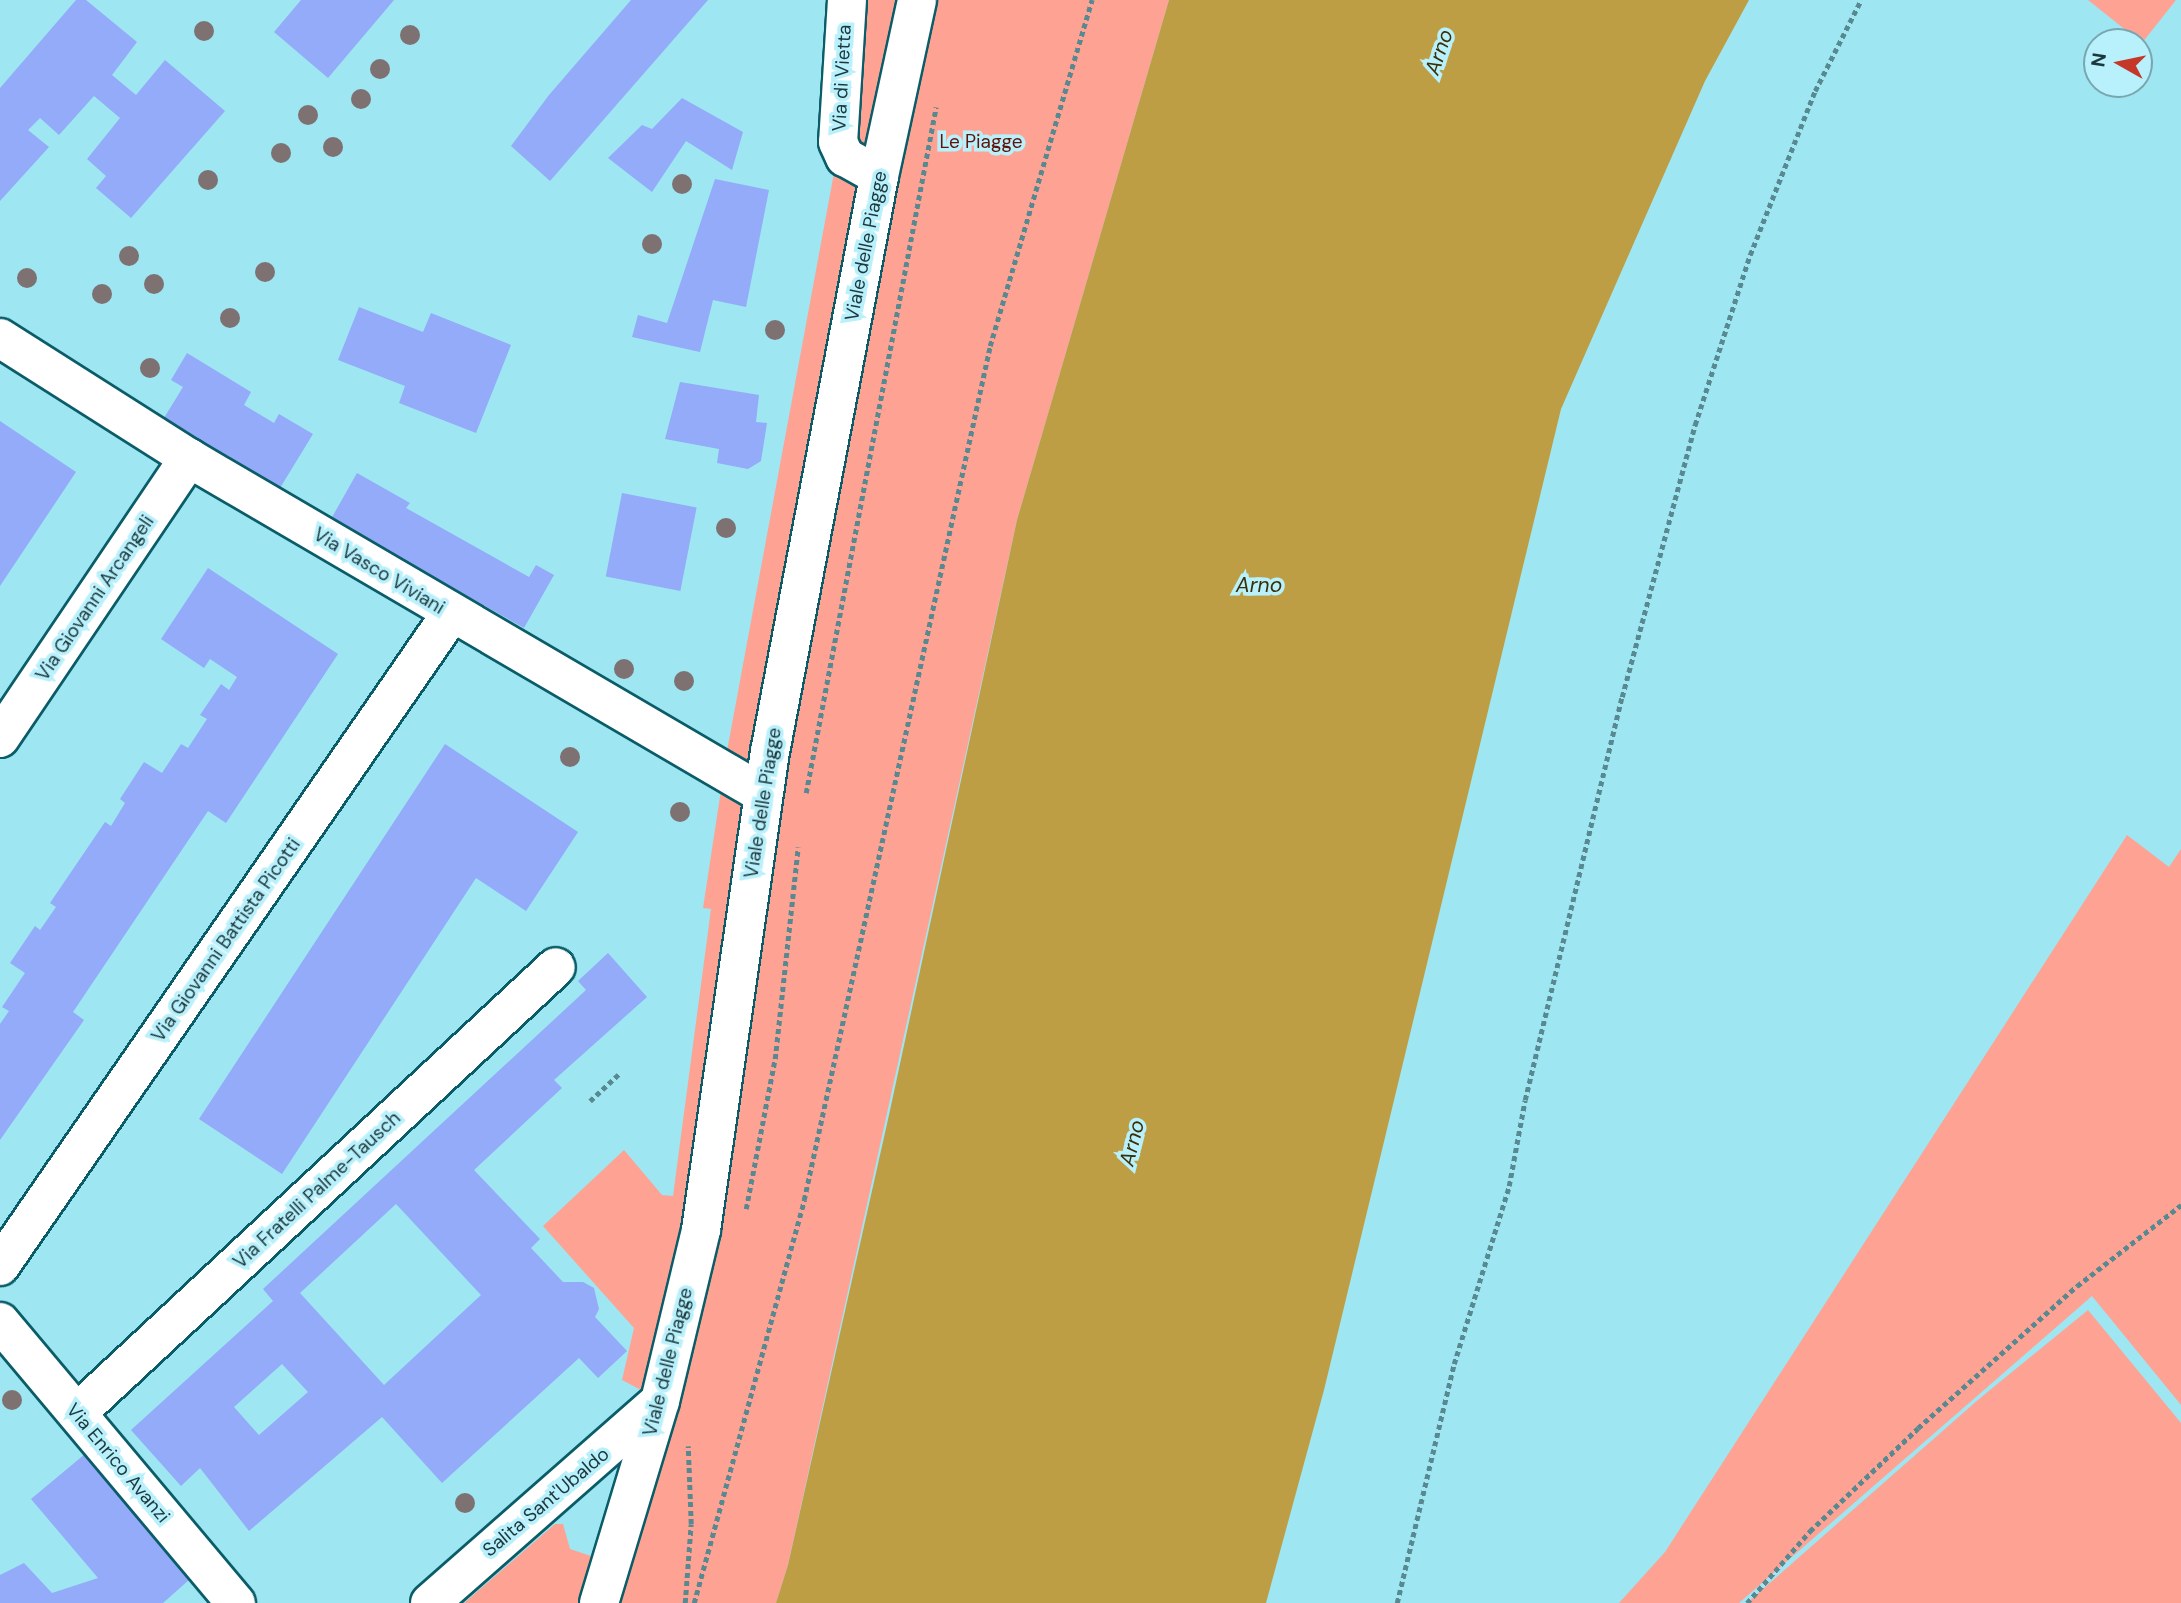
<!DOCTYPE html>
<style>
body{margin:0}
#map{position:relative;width:2181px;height:1603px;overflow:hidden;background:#9ee6f2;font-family:"DM Sans",sans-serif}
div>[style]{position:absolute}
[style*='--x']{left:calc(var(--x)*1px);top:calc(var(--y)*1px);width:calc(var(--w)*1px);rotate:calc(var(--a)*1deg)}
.green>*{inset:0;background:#fea394}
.water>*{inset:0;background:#bd9e45}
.building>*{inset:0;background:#93abf8;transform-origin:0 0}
.path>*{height:4.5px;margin-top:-2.25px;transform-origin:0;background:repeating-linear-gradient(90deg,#588991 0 5px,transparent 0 8.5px)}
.roads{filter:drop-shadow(2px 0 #0a5d68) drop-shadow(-2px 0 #0a5d68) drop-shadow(0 2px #0a5d68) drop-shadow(0 -2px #0a5d68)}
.street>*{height:38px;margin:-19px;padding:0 19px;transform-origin:19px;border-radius:19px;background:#fff}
.trees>*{width:20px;height:20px;margin:-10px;border-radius:50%;background:#7d7172}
span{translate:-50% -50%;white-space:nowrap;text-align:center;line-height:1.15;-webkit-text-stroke:7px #b8f0fb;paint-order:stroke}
.street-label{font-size:19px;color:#1b383d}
.park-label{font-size:19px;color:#621209}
.water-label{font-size:21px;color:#3b2e06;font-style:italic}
.north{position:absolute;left:2083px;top:28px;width:70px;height:70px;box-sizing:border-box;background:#b8f0fb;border:2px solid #79a6af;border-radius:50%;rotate:279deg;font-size:19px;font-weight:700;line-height:28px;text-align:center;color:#1b383d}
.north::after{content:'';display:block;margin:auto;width:24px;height:32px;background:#c53829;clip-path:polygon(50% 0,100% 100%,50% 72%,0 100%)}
</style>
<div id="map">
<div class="green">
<div style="clip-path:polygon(866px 0,1169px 0,1017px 520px,788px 1565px,776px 1603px,464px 1603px,555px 1524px,563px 1524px,570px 1549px,612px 1563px,660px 1400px,622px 1380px,634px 1328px,543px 1226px,624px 1150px,662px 1195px,673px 1196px,711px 909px,703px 908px,727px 751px)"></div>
<div style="clip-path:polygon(2088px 0,2176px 0,2142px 43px)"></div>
<div style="clip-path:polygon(2127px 835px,2169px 867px,2181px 849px,2181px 1405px,2092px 1296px,1739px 1603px,1619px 1603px,1665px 1552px)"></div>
<div style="clip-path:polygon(2088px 1310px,2181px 1423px,2181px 1603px,1747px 1603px,1979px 1399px)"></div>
</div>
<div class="water">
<div style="clip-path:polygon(1169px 0,1749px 0,1705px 81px,1561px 409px,1324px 1390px,1266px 1603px,776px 1603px,788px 1565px,889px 1115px,1017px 520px)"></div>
</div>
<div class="building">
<div style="clip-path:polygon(76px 0,86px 0,137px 42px,112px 75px,136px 95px,165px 60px,225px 111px,131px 218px,96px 188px,106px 176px,87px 159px,120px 118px,94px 96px,59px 135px,40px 118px,28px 130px,49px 147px,0 201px,0 88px)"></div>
<div style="clip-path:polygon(301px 0,394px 0,328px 78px,274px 32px)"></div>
<div style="clip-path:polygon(631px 0,708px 0,550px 181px,511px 146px,549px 95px)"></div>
<div style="clip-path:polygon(682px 98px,743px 132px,732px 170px,686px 141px,652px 192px,608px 158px,642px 125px,652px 129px)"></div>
<div style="clip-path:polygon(715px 179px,769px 190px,746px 307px,713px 300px,700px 352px,632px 337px,638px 315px,667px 323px)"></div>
<div style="clip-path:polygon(359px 307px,423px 332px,431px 313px,511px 345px,476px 433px,399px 403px,405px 386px,338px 360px)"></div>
<div style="clip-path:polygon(187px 353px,251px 392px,244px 405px,274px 423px,279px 414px,313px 434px,280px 488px,164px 418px,183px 387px,171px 380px)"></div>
<div style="clip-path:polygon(680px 382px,759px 395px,756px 422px,767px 423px,761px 461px,748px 469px,717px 463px,719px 449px,665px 439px)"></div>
<div style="clip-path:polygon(0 421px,76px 472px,0 586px)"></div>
<div style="clip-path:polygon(357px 473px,410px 503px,406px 508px,529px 577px,536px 565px,554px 575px,524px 628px,331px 519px)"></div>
<div style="left:622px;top:493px;width:76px;height:85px;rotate:11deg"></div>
<div style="clip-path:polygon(208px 568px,338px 654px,226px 823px,208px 811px,73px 1012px,84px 1020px,0 1140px,0 1024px,9px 1011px,2px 1007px,25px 973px,10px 963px,35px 926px,40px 930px,56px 907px,50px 903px,105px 822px,111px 826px,125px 803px,120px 799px,144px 762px,162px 773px,181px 744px,188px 748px,207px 719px,200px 715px,221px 684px,229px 690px,237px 677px,210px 659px,204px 668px,161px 639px)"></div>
<div style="clip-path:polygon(445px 744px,578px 832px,526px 911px,476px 878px,282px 1174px,199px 1119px)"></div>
<div style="clip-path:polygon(evenodd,608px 953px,647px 997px,554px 1080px,562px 1088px,474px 1170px,540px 1239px,531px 1248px,563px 1282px,583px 1282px,594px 1288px,599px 1309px,595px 1317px,627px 1351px,598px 1378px,579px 1358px,442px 1483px,382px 1417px,249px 1531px,200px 1468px,181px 1486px,131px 1430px,273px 1301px,263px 1289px,586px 990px,578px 981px,608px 953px,396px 1204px,481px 1295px,384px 1385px,300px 1293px,396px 1204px,608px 953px,282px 1364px,308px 1392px,259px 1435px,234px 1407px,282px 1364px)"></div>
<div style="clip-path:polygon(85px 1454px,190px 1579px,163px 1603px,0 1603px,0 1575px,24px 1563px,52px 1593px,98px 1578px,31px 1499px)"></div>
</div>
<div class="path">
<div style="--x:806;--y:793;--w:698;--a:-79.27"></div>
<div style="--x:590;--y:1101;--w:42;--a:-43.1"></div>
<div style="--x:746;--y:1209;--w:153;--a:-79.1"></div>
<div style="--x:775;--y:1059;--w:213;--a:-83.8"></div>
<div style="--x:685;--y:1603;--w:79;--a:-85.7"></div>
<div style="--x:691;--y:1524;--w:78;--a:-92.2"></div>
<div style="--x:694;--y:1603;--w:418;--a:-74.7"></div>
<div style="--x:804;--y:1200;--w:874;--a:-77.71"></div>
<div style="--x:990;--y:346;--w:361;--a:-73.6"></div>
<div style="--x:1397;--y:1603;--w:246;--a:-76.6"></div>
<div style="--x:1454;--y:1364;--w:186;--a:-72.8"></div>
<div style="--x:1509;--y:1186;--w:87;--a:-79.5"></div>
<div style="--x:1525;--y:1100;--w:415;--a:-76.5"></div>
<div style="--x:1622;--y:697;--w:282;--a:-75"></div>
<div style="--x:1695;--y:425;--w:179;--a:-72.1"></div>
<div style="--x:1750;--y:255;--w:176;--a:-68.4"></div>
<div style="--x:1815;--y:91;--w:102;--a:-63.2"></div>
<div style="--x:1747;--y:1603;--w:96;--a:-48.8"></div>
<div style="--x:1810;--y:1531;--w:149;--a:-43.6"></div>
<div style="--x:1918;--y:1428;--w:213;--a:-41.8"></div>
<div style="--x:2077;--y:1286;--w:132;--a:-37.9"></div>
</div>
<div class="roads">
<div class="street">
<div style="--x:847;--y:0;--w:142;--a:93.6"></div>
<div style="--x:838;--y:142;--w:17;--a:65"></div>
<div style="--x:845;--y:157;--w:39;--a:29"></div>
<div style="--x:0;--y:338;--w:224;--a:32.4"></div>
<div style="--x:189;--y:458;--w:665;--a:30.34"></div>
<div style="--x:0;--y:738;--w:338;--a:-56"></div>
<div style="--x:0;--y:1266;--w:793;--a:-55.33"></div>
<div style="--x:0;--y:1322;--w:367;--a:50"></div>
<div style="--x:77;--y:1413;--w:654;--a:-42.96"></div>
<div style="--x:430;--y:1603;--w:305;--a:-41.3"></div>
<div style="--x:599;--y:1603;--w:211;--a:-73.2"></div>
<div style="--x:660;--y:1401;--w:176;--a:-76.5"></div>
<div style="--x:701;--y:1230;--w:483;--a:-81.8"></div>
<div style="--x:770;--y:752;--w:586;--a:-79.28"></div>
<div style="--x:879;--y:176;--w:180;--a:-77.8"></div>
</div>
</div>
<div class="trees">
<div style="left:204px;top:31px"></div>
<div style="left:410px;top:35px"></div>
<div style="left:380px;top:69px"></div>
<div style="left:361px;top:99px"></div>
<div style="left:308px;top:115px"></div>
<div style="left:333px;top:147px"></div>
<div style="left:281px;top:153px"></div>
<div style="left:208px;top:180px"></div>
<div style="left:682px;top:184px"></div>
<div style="left:652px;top:244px"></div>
<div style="left:129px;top:256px"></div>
<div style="left:265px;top:272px"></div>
<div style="left:27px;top:278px"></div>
<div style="left:154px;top:284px"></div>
<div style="left:102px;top:294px"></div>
<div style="left:230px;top:318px"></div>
<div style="left:775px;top:330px"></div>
<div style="left:150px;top:368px"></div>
<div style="left:726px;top:528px"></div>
<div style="left:624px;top:669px"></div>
<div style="left:684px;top:681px"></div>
<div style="left:570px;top:757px"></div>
<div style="left:680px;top:812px"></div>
<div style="left:12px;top:1400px"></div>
<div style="left:465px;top:1503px"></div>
</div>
<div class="street-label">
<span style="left:842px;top:78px;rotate:-87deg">Via di Vietta</span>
<span style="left:866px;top:246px;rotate:-79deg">Viale delle Piagge</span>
<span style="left:379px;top:571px;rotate:31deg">Via Vasco Viviani</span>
<span style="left:95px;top:598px;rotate:-56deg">Via Giovanni Arcangeli</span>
<span style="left:763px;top:803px;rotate:-81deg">Viale delle Piagge</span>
<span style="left:226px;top:940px;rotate:-55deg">Via Giovanni Battista Picotti</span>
<span style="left:317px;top:1190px;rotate:-43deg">Via Fratelli Palme-Tausch</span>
<span style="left:668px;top:1362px;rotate:-76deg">Viale delle Piagge</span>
<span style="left:118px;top:1463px;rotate:50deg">Via Enrico Avanzi</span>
<span style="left:546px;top:1502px;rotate:-40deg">Salita Sant'Ubaldo</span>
</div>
<div class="park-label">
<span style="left:981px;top:142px">Le Piagge</span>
</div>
<div class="water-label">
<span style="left:1439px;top:52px;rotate:-71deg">Arno</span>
<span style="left:1259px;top:585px">Arno</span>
<span style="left:1132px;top:1143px;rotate:-76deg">Arno</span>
</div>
<div class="north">N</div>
</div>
